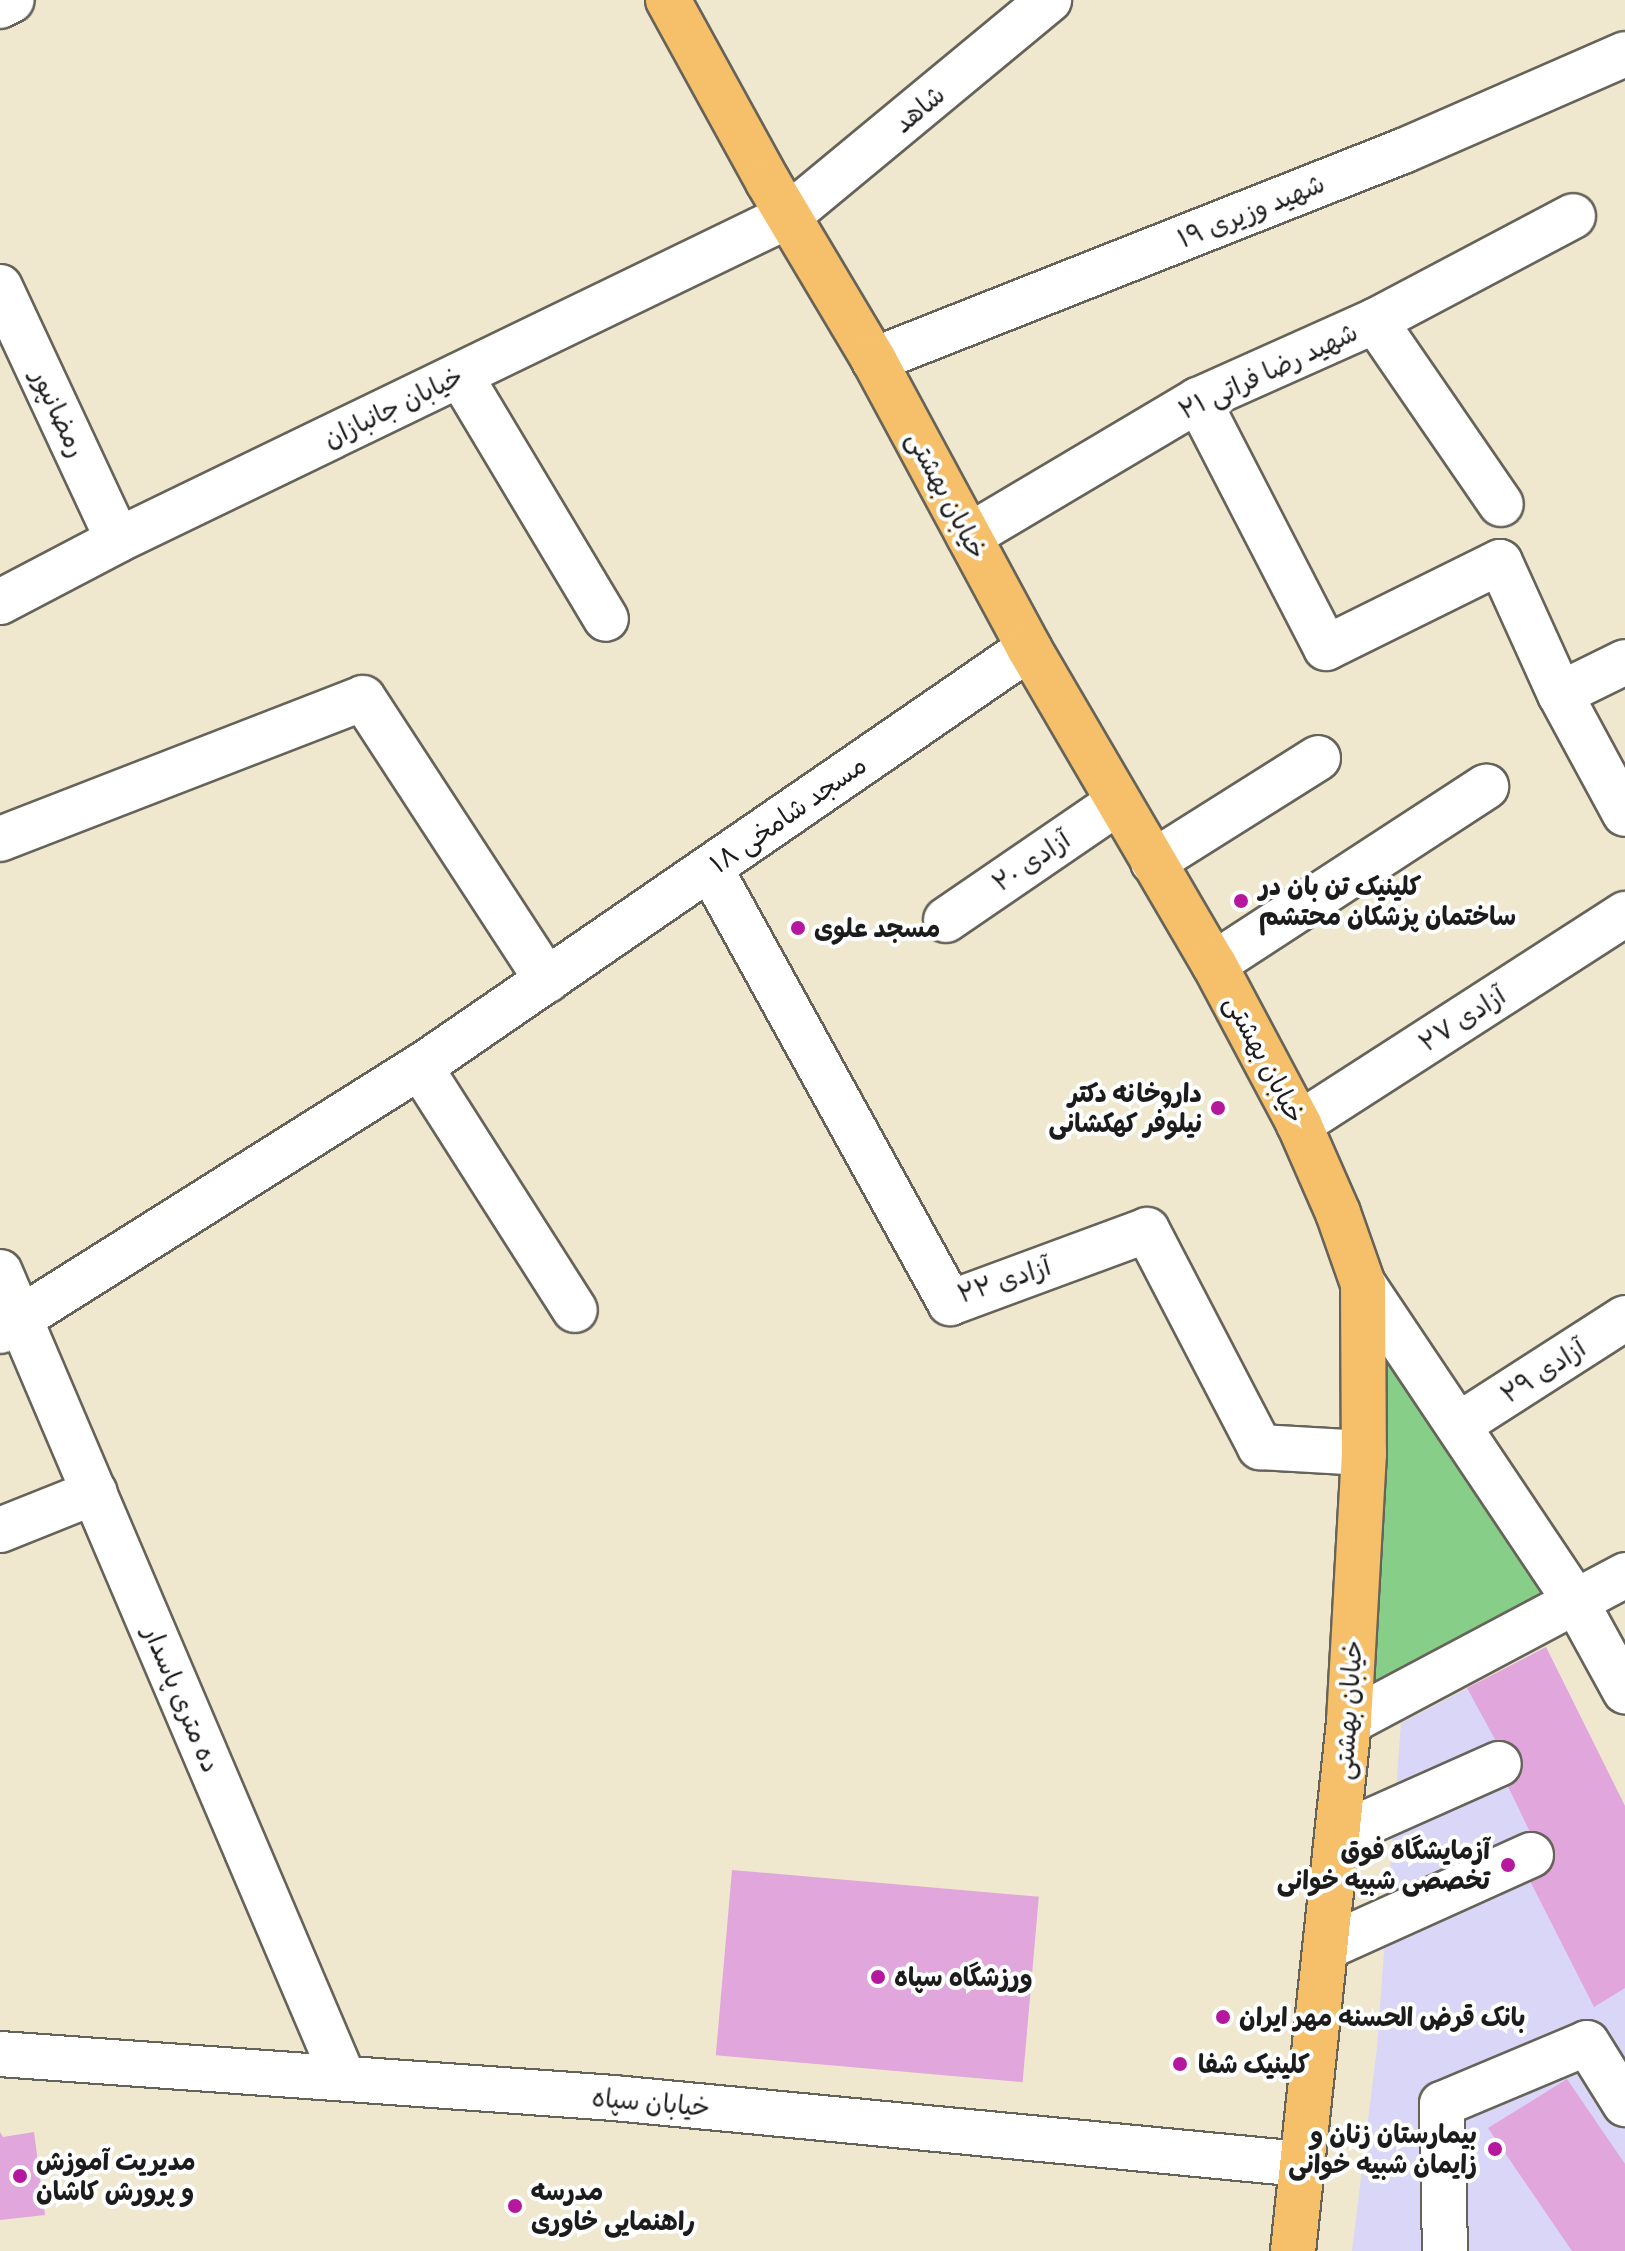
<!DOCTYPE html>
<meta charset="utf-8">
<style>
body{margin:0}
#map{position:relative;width:1625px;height:2251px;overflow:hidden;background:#efe8ce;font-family:"Patrick Hand","Playpen Sans Arabic",sans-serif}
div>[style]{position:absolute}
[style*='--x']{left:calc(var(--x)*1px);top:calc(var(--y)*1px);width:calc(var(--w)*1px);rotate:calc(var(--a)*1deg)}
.built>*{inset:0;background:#d9d6f7}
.green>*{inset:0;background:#87ce88}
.building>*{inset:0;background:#e1a6dc;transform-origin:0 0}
.roads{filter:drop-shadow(2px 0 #66635a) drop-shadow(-2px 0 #66635a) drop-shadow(0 2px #66635a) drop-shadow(0 -2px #66635a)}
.minor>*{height:44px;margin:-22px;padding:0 22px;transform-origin:22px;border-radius:22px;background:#fff}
.major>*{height:44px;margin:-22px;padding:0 22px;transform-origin:22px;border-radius:22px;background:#f6c06b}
.dots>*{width:22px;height:22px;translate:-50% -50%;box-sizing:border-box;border:4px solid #fff;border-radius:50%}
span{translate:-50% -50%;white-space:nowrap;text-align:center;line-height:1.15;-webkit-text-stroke:8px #fff;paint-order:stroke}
.street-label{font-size:26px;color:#1c1c1c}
.poi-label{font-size:26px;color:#1c1c1c;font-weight:700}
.left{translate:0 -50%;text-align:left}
.right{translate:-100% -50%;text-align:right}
</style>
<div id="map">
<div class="built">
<div style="clip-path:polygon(1546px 1647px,1625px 1806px,1625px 2251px,1352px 2251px,1377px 2047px,1401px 1723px)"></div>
</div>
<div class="green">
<div style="clip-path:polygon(1380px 1332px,1550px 1593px,1374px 1681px,1381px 1515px)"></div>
</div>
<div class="building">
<div style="clip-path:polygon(1546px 1647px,1625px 1806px,1625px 1988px,1594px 2007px,1523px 1867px,1542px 1857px,1500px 1770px,1509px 1765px,1467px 1688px)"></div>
<div style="left:732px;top:1870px;width:308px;height:186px;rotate:5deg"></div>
<div style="clip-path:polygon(1567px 2079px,1625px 2164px,1625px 2251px,1572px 2251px,1488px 2128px)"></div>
<div style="clip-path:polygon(0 2132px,3px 2137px,34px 2132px,45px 2215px,0 2220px)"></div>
</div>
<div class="roads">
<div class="minor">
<div style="--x:0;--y:6;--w:13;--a:-27"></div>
<div style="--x:0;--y:287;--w:279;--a:65"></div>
<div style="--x:1375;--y:321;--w:222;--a:55.5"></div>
<div style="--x:874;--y:360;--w:569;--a:-21.56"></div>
<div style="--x:1403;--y:151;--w:242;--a:-23.6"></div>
<div style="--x:460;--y:375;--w:284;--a:59.1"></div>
<div style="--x:1198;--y:400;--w:279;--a:62.7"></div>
<div style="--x:1326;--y:648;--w:194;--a:-26.3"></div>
<div style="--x:1500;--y:562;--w:145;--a:65.6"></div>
<div style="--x:1560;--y:694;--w:136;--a:61.6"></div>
<div style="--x:969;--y:536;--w:266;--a:-30.7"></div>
<div style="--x:1198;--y:400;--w:194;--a:-24.1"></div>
<div style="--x:1375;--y:321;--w:224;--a:-27.9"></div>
<div style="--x:0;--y:602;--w:133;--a:-27.7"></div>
<div style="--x:118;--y:540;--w:744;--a:-25.81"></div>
<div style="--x:788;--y:216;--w:339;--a:-39.6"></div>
<div style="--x:1560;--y:694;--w:72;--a:-26.2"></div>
<div style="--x:0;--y:839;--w:389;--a:-21.2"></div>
<div style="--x:363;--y:698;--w:337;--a:56.9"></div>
<div style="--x:1153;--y:862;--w:195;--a:-32.2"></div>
<div style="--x:710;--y:868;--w:497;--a:61.1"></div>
<div style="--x:950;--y:1303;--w:210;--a:-20.3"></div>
<div style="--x:1147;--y:1230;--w:245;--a:62.5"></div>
<div style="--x:1260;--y:1447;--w:104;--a:3.3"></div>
<div style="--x:946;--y:920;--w:207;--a:-34.4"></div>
<div style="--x:1214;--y:964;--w:325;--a:-33.1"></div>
<div style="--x:420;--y:1067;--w:288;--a:57.5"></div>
<div style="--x:1299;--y:1124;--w:388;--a:-32.8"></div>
<div style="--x:0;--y:1272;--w:875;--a:66.92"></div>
<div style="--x:1363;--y:1284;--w:383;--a:56.2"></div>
<div style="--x:1576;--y:1602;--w:102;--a:61.2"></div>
<div style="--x:0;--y:1331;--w:496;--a:-32.2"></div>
<div style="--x:420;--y:1067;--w:739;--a:-34.53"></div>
<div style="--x:1460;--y:1424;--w:196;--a:-32.7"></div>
<div style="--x:0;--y:1530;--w:102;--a:-21.8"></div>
<div style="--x:1349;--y:1722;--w:313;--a:-28"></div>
<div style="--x:1337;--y:1836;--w:177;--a:-24"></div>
<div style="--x:1325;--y:1948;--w:226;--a:-24.3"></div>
<div style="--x:0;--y:2054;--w:616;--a:4.1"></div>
<div style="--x:614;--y:2098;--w:690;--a:5.49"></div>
<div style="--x:1445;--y:2251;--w:147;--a:-91.2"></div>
<div style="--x:1442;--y:2104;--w:157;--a:-22.8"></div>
<div style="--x:1587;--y:2043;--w:72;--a:58.1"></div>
</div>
<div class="major">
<div style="--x:668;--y:0;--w:208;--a:61.2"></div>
<div style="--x:768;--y:182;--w:207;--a:59.2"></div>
<div style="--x:874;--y:360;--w:327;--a:61.7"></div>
<div style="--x:1029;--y:648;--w:366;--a:59.7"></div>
<div style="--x:1214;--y:964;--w:181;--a:62"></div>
<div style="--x:1299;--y:1124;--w:97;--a:66.3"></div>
<div style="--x:1338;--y:1213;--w:75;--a:70.6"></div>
<div style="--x:1363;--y:1284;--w:169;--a:89.7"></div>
<div style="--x:1364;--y:1453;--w:269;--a:93.2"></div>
<div style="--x:1349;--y:1722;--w:532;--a:96.04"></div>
</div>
</div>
<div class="dots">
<div style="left:1241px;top:901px;background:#b5179e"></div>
<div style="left:798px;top:928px;background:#b5179e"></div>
<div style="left:1218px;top:1108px;background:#b5179e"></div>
<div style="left:1508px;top:1865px;background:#b5179e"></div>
<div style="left:878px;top:1977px;background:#b5179e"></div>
<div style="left:1223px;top:2017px;background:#b5179e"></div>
<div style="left:1180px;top:2064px;background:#b5179e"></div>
<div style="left:1495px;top:2149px;background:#b5179e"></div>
<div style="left:20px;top:2176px;background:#b5179e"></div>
<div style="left:515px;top:2206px;background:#b5179e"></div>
</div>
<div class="street-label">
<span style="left:919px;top:109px;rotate:-40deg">شاهد</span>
<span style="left:1251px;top:211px;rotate:-22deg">شهید وزیری ۱۹</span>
<span style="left:1268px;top:371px;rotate:-25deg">شهید رضا فراتی ۲۱</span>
<span style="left:393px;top:407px;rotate:-26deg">خیابان جانبازان</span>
<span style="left:59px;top:413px;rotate:65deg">رمضانپور</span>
<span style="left:947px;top:495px;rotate:62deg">خیابان بهشتی</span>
<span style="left:788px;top:814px;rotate:-35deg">مسجد شامخی ۱۸</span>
<span style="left:1031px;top:861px;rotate:-34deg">آزادی ۲۰</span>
<span style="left:1462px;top:1019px;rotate:-33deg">آزادی ۲۷</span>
<span style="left:1265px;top:1059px;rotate:62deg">خیابان بهشتی</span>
<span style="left:1004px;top:1280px;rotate:-18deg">آزادی ۲۲</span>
<span style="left:1543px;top:1371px;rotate:-33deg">آزادی ۲۹</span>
<span style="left:182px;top:1699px;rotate:67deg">ده متری پاسدار</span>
<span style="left:1348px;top:1710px;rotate:-86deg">خیابان بهشتی</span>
<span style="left:651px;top:2102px;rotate:5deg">خیابان سپاه</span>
</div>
<div class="poi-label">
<span class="left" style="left:1259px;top:901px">کلینیک تن بان در<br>ساختمان پزشکان محتشم</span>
<span class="left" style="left:814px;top:928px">مسجد علوی</span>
<span class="right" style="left:1202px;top:1108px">داروخانه دکتر<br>نیلوفر کهکشانی</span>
<span class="right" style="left:1490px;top:1865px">آزمایشگاه فوق<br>تخصصی شبیه خوانی</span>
<span class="left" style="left:894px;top:1977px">ورزشگاه سپاه</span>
<span class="left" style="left:1239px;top:2017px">بانک قرض الحسنه مهر ایران</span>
<span class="left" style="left:1198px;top:2064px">کلینیک شفا</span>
<span class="right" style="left:1477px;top:2149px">بیمارستان زنان و<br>زایمان شبیه خوانی</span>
<span class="left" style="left:36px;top:2176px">مدیریت آموزش<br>و پرورش کاشان</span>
<span class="left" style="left:531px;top:2206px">مدرسه<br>راهنمایی خاوری</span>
</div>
</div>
